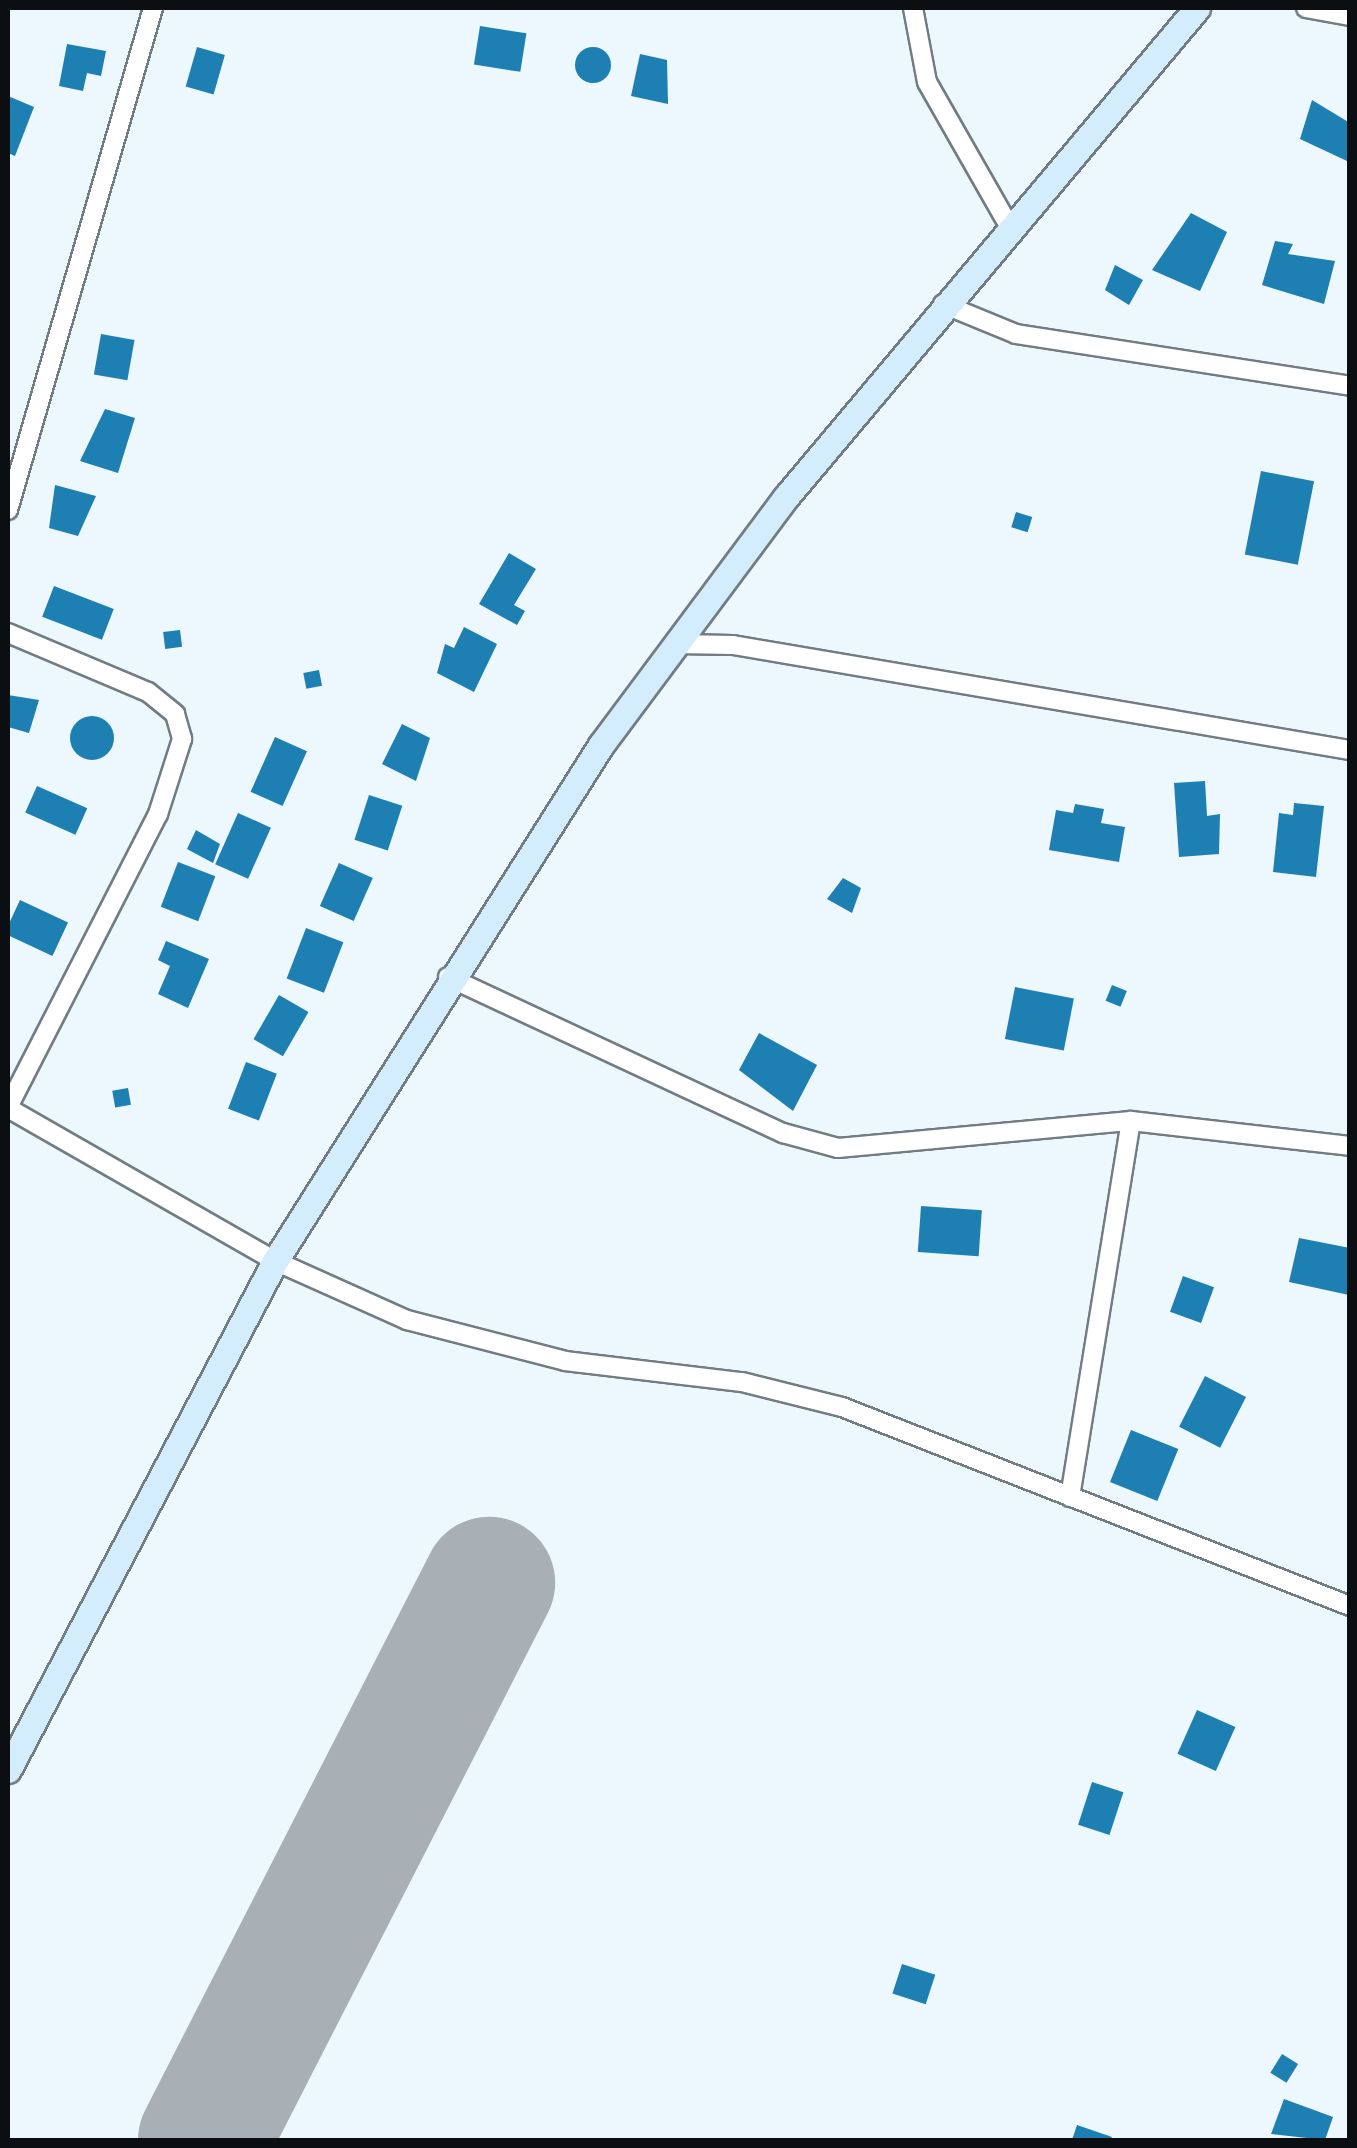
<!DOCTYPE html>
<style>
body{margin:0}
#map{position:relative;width:1357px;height:2148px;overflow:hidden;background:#edf7fe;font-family:"Noto Serif",serif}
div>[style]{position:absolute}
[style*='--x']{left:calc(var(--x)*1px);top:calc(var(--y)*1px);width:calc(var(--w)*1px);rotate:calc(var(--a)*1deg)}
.runway>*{height:132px;margin:-66px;padding:0 66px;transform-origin:66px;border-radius:66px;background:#a8b0b6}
.building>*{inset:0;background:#1e7fb2;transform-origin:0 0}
.round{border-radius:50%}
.roads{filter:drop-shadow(2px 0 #717c83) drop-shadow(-2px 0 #717c83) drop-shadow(0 2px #717c83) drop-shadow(0 -2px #717c83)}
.street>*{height:18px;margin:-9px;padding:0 9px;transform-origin:9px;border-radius:9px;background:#fff}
.secondary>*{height:25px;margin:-12.5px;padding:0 12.5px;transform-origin:12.5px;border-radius:12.5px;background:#d4edfc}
span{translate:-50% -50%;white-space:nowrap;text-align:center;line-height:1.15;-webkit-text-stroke:8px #edf7fe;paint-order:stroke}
.frame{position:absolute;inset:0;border:10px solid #0b0f12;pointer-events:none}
</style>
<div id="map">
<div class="runway">
<div style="--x:204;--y:2140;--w:626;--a:-62.9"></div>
</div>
<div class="building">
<div style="left:480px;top:26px;width:47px;height:39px;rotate:9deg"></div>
<div style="clip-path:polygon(67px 44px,106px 51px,101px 76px,87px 73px,83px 91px,59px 86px)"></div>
<div style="left:197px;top:47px;width:29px;height:41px;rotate:16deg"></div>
<div class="round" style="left:575px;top:47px;width:36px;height:36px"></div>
<div style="clip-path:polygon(640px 54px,667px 60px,668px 104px,631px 96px)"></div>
<div style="clip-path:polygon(8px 96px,34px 107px,15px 156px,8px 153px)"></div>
<div style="clip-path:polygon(1312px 100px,1350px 123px,1347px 161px,1300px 139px)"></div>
<div style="clip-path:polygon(1191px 213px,1227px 232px,1200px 291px,1152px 270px)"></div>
<div style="clip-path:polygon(1275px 241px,1293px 244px,1288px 254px,1335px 261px,1324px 304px,1262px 285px)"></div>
<div style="clip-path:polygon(1115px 265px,1143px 280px,1129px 305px,1105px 290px)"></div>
<div style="left:101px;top:334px;width:34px;height:41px;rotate:10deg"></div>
<div style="clip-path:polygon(105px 409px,135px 418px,118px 473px,80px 461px)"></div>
<div style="left:1261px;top:471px;width:54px;height:85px;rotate:11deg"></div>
<div style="clip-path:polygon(55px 485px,96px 496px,78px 536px,49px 528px)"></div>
<div style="left:1016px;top:512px;width:17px;height:16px;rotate:17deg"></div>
<div style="clip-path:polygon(509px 553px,536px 569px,514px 605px,525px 611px,517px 625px,479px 604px)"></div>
<div style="left:54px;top:586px;width:64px;height:33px;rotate:21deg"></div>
<div style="clip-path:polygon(464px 627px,497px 644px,474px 692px,437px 673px,445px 644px,454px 648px)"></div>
<div style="left:180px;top:630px;width:17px;height:17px;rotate:83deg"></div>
<div style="left:319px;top:670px;width:16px;height:16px;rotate:79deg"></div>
<div style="clip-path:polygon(8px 695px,39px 700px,29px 733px,8px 727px)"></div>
<div class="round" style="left:70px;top:716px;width:44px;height:44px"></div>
<div style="clip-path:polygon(402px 724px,430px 738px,416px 781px,382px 764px)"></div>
<div style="left:275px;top:737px;width:35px;height:60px;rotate:24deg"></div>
<div style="clip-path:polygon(1205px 781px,1207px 816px,1220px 814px,1219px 854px,1179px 857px,1174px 783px)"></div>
<div style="left:37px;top:786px;width:55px;height:29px;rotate:24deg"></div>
<div style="left:369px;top:795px;width:35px;height:47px;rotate:18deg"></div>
<div style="clip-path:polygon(1294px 803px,1324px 806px,1316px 877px,1273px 872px,1279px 813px,1293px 815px)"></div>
<div style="clip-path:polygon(1075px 804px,1104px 809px,1101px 823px,1125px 827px,1119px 862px,1049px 850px,1056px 810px,1073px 813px)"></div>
<div style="left:238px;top:813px;width:36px;height:56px;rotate:24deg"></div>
<div style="clip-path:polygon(196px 830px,220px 844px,213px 863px,187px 849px)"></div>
<div style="left:178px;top:862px;width:40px;height:48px;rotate:21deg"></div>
<div style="left:339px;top:863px;width:37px;height:47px;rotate:24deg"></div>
<div style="clip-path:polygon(843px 878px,861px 888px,852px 913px,827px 899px)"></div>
<div style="left:20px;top:900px;width:53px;height:37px;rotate:25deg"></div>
<div style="left:306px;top:928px;width:40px;height:54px;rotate:21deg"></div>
<div style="clip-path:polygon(166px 941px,209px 959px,188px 1008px,158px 994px,170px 966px,158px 960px)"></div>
<div style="left:1112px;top:985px;width:16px;height:17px;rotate:22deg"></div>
<div style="left:1015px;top:987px;width:60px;height:53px;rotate:11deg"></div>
<div style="left:279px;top:995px;width:34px;height:51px;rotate:30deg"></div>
<div style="clip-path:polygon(759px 1033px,817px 1065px,793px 1111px,739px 1070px)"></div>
<div style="left:246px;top:1062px;width:33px;height:50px;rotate:21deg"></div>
<div style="left:128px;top:1088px;width:17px;height:16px;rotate:80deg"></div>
<div style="left:921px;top:1206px;width:61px;height:46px;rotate:4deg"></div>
<div style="clip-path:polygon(1299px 1238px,1350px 1248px,1349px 1295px,1289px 1282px)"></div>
<div style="left:1183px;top:1276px;width:33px;height:38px;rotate:20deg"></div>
<div style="left:1205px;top:1376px;width:46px;height:57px;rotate:27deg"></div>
<div style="left:1131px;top:1430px;width:51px;height:56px;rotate:22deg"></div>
<div style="left:1197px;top:1710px;width:42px;height:48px;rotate:24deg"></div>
<div style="left:1092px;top:1782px;width:33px;height:45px;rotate:18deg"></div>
<div style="left:902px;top:1964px;width:35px;height:31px;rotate:18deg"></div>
<div style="left:1282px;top:2054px;width:19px;height:22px;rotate:32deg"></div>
<div style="clip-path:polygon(1284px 2099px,1333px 2117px,1325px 2140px,1271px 2134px)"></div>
<div style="clip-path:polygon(1077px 2125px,1112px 2137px,1110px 2140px,1072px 2140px)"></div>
</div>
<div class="roads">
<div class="street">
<div style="--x:913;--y:8;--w:75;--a:79.3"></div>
<div style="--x:927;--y:82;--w:166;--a:60.3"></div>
<div style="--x:1306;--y:8;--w:45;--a:10.3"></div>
<div style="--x:943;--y:304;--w:79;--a:22.3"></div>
<div style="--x:1016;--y:334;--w:338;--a:8.8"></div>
<div style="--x:8;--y:510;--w:523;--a:-73.89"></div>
<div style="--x:8;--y:633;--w:152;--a:22.9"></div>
<div style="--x:148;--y:692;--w:35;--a:39"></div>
<div style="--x:175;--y:714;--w:26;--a:74"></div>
<div style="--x:182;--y:739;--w:79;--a:107.7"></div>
<div style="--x:158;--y:814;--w:329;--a:117.1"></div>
<div style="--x:676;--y:644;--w:57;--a:1"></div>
<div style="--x:733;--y:645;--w:626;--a:9.66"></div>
<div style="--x:448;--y:977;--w:370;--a:25"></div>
<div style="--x:783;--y:1133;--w:57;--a:15.3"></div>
<div style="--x:838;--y:1148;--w:294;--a:-5.3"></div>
<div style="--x:1131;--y:1121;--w:220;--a:6.5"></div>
<div style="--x:8;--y:1108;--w:308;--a:29.8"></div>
<div style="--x:275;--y:1261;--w:145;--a:24.1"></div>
<div style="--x:407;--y:1320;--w:163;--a:14.5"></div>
<div style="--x:565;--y:1361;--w:178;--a:6.8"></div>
<div style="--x:742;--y:1382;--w:103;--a:14"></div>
<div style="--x:842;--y:1407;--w:546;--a:21.39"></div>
<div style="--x:1070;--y:1497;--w:381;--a:-80.8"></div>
</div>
<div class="secondary">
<div style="--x:8;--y:1770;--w:575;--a:-62.32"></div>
<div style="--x:275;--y:1261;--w:610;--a:-57.72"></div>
<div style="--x:601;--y:745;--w:309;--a:-53.3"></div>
<div style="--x:786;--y:497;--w:639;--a:-49.95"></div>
</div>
</div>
<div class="frame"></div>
</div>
